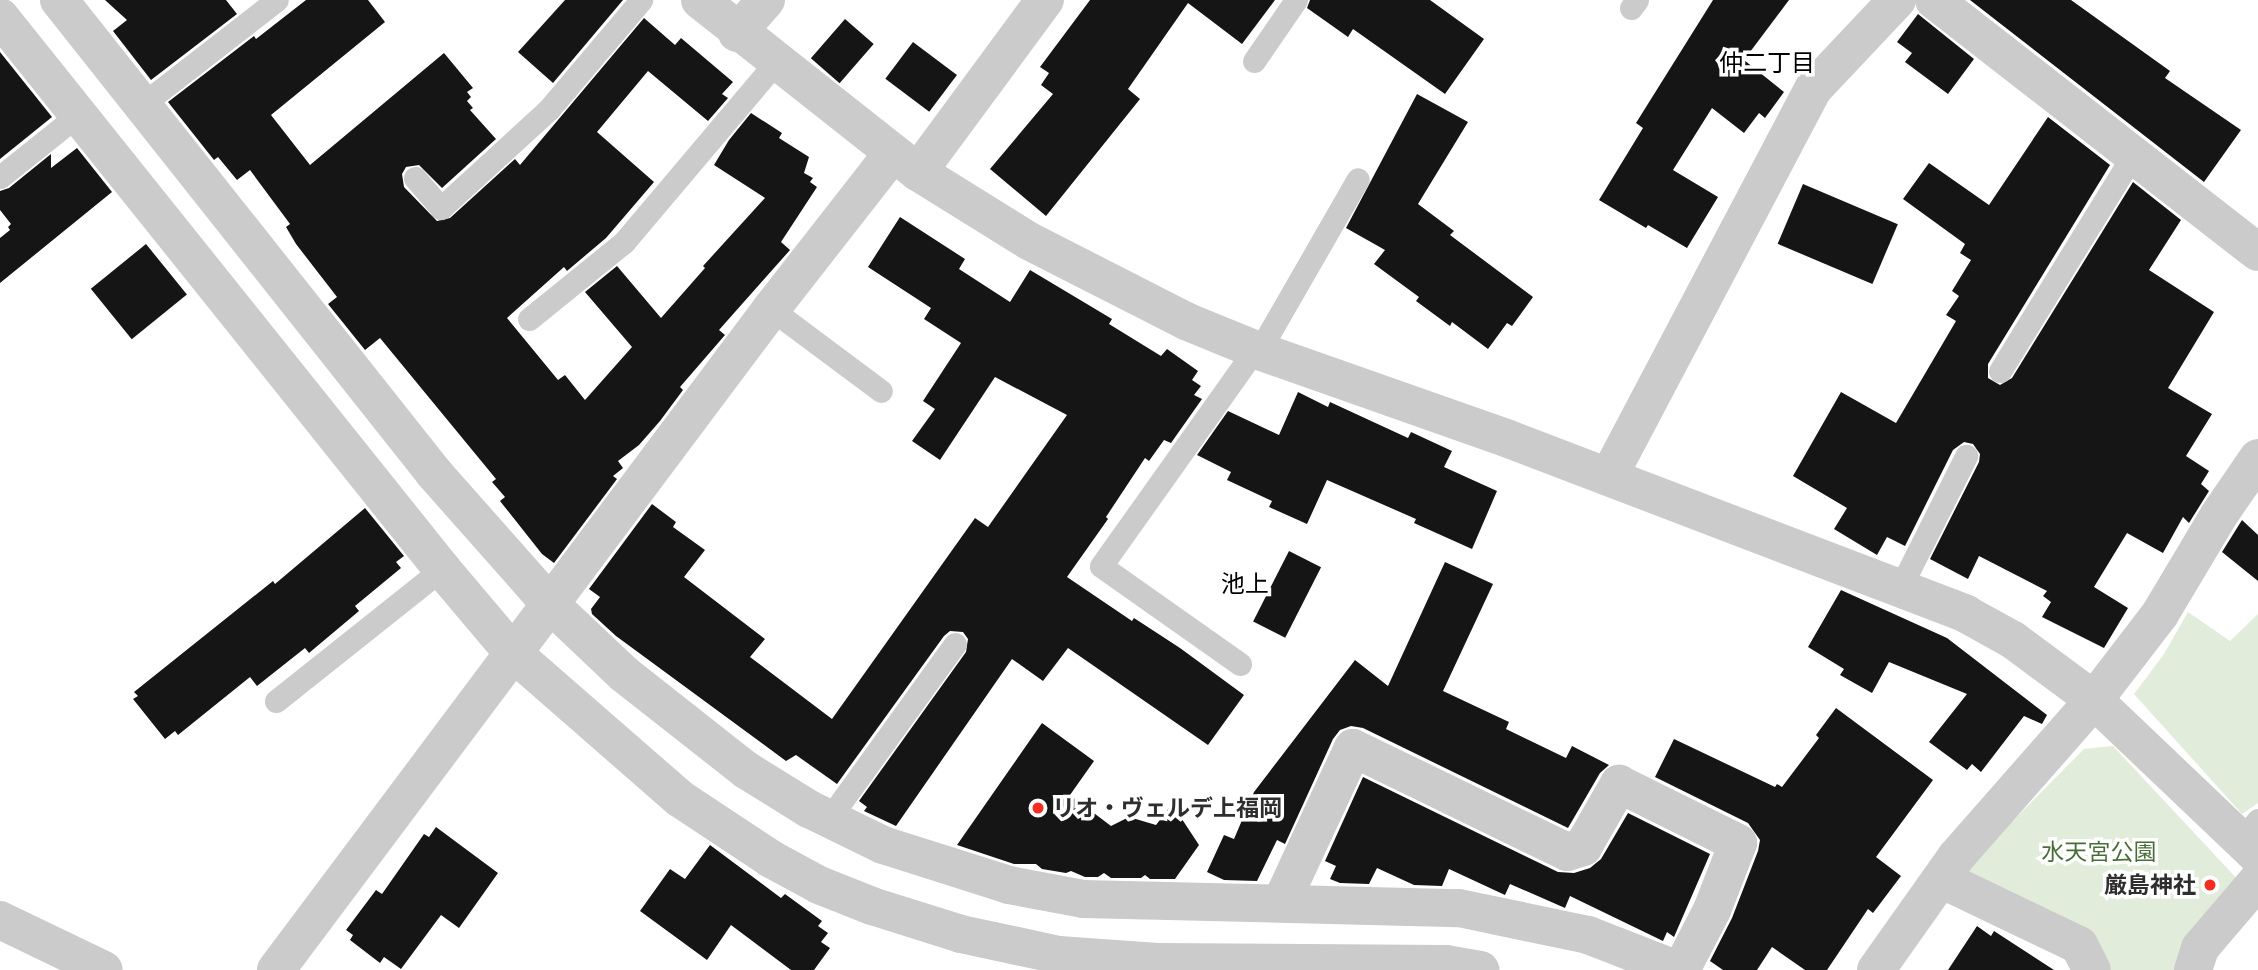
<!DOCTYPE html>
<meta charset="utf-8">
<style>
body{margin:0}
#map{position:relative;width:2258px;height:970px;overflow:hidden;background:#fff;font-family:"Space Grotesk","Noto Sans JP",sans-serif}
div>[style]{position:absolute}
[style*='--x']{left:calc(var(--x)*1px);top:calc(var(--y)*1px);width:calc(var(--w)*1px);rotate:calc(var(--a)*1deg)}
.green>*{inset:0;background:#e1ecda}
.building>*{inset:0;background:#151515;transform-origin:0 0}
.service>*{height:23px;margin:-11.5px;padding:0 11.5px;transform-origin:11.5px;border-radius:11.5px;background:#cbcbcb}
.minor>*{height:38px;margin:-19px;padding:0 19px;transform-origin:19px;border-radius:19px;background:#cbcbcb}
.tertiary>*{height:38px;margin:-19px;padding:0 19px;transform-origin:19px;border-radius:19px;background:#cbcbcb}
.dots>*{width:19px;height:19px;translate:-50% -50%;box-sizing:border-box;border:4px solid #fff;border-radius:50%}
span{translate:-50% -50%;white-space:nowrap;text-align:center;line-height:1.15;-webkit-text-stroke:7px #fff;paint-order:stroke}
.poi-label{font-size:23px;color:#2e2e2e;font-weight:700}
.left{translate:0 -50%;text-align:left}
.right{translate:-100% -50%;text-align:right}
.park-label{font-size:23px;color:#496d38}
.neighbourhood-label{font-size:24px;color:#000}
</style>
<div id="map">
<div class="green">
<div style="clip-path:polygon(2188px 612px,2230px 641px,2258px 614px,2258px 803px,2242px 814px,2134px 694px,2164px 654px)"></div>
<div style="clip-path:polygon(2113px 746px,2241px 883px,2183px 970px,2104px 970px,1971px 883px,1967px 867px,2084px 749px)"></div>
</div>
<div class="building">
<div style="clip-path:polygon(105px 0,226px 0,237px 14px,151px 80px,113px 31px,127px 20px)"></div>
<div style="clip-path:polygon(306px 0,368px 0,385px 22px,271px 115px,310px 165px,444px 53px,473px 88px,467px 92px,471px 97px,467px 101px,473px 108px,470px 110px,496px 139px,442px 188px,419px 165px,406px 167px,402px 174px,404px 187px,437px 221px,450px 218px,515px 159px,520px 165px,644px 18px,675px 45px,681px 38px,733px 82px,722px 94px,728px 98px,708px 121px,648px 71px,597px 132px,654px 182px,606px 238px,567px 271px,564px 267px,507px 318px,558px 380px,565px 375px,585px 400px,632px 347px,585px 292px,617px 266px,661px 318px,705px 268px,703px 266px,765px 198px,714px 165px,729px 140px,751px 113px,782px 133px,779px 138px,809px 157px,804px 173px,813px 178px,810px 182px,817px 187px,781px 242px,790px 250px,719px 330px,725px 335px,680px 387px,683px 390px,660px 421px,639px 445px,618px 461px,623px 468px,613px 476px,617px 479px,554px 563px,542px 554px,500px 501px,505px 497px,492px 482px,496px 479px,380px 338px,365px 350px,328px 304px,337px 297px,296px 244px,286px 227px,290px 224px,250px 170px,237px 180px,218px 157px,214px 160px,168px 102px,254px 36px,256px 39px)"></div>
<div style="clip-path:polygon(565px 0,623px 0,553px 83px,518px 52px)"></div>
<div style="clip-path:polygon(1090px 0,1275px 0,1242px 44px,1188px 3px,1128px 89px,1140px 99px,1046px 216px,990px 169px,1053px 94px,1041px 85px,1049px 73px,1040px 67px)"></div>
<div style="clip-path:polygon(1310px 0,1430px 0,1484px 39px,1445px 94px,1353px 29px,1348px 37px,1307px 8px)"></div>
<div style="clip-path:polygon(1713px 0,1789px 0,1744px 60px,1784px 92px,1765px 118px,1759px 113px,1744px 133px,1712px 108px,1673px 170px,1718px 197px,1687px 248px,1648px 225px,1646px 228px,1599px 200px,1643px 128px,1636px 123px)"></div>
<div style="clip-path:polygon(1970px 0,2071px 0,2170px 71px,2165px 78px,2241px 130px,2204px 182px)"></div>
<div style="clip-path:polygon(1918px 14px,1974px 59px,1948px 94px,1905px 62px,1912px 53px,1897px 42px)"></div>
<div style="left:845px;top:19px;width:38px;height:52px;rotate:41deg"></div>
<div style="left:913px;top:42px;width:55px;height:46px;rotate:37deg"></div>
<div style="clip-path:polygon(0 52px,52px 117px,0 159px)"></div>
<div style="clip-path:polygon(1417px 94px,1468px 122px,1418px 204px,1454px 231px,1450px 235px,1533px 297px,1512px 326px,1507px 323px,1488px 349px,1452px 322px,1450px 326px,1416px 301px,1419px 297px,1374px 264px,1385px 250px,1346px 228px)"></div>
<div style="clip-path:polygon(2048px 117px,2110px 165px,1988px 364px,1988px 378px,2000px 385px,2012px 378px,2133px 182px,2181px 220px,2149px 270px,2214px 312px,2168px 388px,2212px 414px,2186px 456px,2209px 471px,2201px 484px,2209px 491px,2189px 523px,2183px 517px,2163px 553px,2127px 533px,2094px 587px,2128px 608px,2104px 648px,2042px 617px,2051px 602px,2043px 596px,2047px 591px,1979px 556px,1968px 579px,1930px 559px,1979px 462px,1980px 454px,1973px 444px,1964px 442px,1953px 450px,1905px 546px,1887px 537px,1877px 555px,1834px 529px,1847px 508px,1793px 476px,1841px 392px,1896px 423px,1956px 321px,1946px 315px,1959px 296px,1952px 291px,1971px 260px,1960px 253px,1965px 244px,1903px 199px,1929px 163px,1989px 205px)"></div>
<div style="clip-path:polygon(77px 148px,112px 192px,0 283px,0 238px,10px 230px,8px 227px,11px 224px,0 210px,0 191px,9px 188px,51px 154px,51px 168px)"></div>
<div style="left:1803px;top:184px;width:103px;height:65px;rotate:23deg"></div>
<div style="clip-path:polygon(900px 217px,965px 259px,959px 269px,1010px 302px,1030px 270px,1112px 319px,1109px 324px,1161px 356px,1167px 349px,1198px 371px,1192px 380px,1201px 386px,1194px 395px,1202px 399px,1171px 443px,1164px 440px,1149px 461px,1145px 458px,1106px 517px,1108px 519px,1067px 577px,1132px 621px,1134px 618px,1180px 648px,1244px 695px,1208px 745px,1068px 648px,1043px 681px,1012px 659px,896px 826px,864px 811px,867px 807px,859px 801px,966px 652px,968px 639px,963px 632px,950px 631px,944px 636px,837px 784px,796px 755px,786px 761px,616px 636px,592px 614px,591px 609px,600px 597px,589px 589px,652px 504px,676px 522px,673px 527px,705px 550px,684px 577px,765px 639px,750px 657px,832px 719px,975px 518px,988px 527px,1067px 415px,995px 377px,940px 460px,912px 441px,935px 409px,923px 401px,961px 343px,924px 319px,931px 308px,868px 267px)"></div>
<div style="left:146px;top:244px;width:65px;height:71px;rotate:51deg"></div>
<div style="clip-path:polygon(1298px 392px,1328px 407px,1330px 402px,1408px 438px,1411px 432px,1452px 451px,1444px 467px,1497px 491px,1472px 549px,1414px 523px,1416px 519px,1327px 480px,1307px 524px,1269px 507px,1272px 501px,1227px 480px,1231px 472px,1197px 455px,1228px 411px,1279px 435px)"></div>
<div style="clip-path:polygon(365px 508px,404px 556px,396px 562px,401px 568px,355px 606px,359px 611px,309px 653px,305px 648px,257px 686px,250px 677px,178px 735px,175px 731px,165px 739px,133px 699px,138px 696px,134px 692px,273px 581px,275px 584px)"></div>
<div style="clip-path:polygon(2242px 520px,2258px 535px,2258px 581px,2222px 552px)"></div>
<div style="left:1289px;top:551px;width:36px;height:79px;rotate:27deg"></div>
<div style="clip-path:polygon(1445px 562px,1493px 584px,1443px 691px,1509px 722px,1506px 729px,1566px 758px,1572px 746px,1609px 765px,1600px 773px,1568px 828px,1363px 728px,1351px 726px,1340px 730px,1333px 739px,1285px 844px,1277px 840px,1257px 881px,1224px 880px,1207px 872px,1224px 835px,1234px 839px,1254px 792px,1355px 660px,1388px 686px)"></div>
<div style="clip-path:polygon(1841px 590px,1947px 638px,2047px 715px,2042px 724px,2024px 716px,1981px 772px,1972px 764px,1967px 770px,1929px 742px,1967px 694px,1889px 662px,1872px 693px,1840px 675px,1844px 669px,1808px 647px)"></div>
<div style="clip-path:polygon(1836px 708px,1933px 780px,1876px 857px,1901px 876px,1873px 913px,1868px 909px,1827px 970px,1805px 970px,1772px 947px,1757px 970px,1723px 970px,1710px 961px,1732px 918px,1758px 851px,1760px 840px,1748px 823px,1655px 777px,1674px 739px,1775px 787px,1777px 784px,1782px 787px,1819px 738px,1816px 735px)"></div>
<div style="clip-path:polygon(1042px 723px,1094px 761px,1070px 795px,1111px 826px,1129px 817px,1156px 825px,1172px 804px,1199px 845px,1175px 879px,1150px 879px,1145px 875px,1141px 878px,1111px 878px,1104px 873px,1098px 877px,1085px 877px,1071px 871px,1066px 873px,1042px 869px,1036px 864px,1014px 864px,957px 845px)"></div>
<div style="clip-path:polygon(1363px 777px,1558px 872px,1574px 873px,1590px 868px,1601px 859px,1628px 813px,1710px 854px,1674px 937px,1667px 932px,1663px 941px,1570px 896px,1565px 908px,1510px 884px,1505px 895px,1449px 869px,1442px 886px,1414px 885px,1377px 868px,1369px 884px,1340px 883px,1330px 879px,1336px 866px,1325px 861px)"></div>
<div style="clip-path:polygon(436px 827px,498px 873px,459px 928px,441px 915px,401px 969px,384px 957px,380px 963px,350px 940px,353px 935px,346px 930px,376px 890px,382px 894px,424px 834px,429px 837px)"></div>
<div style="clip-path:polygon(710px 845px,781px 898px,785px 894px,822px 921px,818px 926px,828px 933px,821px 942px,830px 948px,814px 970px,791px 970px,731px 925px,707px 960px,640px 911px,670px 869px,685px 879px)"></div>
<div style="clip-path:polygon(1977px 926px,1991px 936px,1994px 931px,2054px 970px,1948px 970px)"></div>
</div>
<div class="service">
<div style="--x:1631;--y:8;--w:10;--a:-53"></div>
<div style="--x:1254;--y:61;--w:74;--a:-55.5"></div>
<div style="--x:144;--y:103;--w:168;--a:-37.8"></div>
<div style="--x:0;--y:177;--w:101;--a:-38.6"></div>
<div style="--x:415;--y:178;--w:40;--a:49"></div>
<div style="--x:441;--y:208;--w:147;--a:-42.5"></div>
<div style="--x:549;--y:109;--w:143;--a:-49.8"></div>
<div style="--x:771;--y:309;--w:137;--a:36.7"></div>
<div style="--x:529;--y:319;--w:122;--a:-39"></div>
<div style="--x:624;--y:242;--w:236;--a:-49.8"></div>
<div style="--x:1259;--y:351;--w:198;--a:-60.1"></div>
<div style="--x:2000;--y:371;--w:254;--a:-58.4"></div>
<div style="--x:1900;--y:588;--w:148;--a:-63.4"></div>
<div style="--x:1240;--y:664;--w:170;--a:-144.8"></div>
<div style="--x:1101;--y:566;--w:266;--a:-54.6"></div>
<div style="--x:276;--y:701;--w:212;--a:-38.5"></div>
<div style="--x:828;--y:820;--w:217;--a:-54.2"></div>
<div style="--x:2240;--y:840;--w:27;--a:-48"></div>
</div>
<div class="minor">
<div style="--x:59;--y:0;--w:604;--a:51.59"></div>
<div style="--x:434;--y:473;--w:175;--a:48.5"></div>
<div style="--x:550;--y:604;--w:102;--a:43.4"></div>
<div style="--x:624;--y:674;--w:155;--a:38.2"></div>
<div style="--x:746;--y:770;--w:74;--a:31.8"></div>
<div style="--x:809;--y:809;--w:82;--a:25.9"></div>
<div style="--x:883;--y:845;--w:132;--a:17.6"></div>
<div style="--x:1009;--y:885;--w:75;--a:10.7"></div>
<div style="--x:1083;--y:899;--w:376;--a:1.4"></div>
<div style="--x:1459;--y:908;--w:132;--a:11.8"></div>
<div style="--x:1588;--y:935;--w:97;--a:21.3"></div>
<div style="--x:1934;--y:0;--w:410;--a:37.9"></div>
<div style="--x:0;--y:17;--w:707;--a:51.31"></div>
<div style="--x:442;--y:569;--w:110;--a:49.8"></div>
<div style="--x:513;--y:653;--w:220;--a:41.1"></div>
<div style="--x:679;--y:798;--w:110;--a:33.5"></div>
<div style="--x:771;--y:859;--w:55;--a:28.4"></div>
<div style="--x:819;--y:885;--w:57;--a:21.6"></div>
<div style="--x:872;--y:906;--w:93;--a:17.5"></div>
<div style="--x:961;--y:934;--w:100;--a:12.1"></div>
<div style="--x:1059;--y:955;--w:99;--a:4"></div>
<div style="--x:1158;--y:962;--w:288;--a:0.4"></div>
<div style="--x:1446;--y:964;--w:35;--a:10"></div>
<div style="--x:737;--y:33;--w:44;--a:-48.7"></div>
<div style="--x:918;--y:172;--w:214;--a:-53.6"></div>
<div style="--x:1609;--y:476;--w:439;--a:-62.2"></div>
<div style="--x:1814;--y:88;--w:121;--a:-46.7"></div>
<div style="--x:1941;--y:879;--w:153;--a:25.6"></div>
<div style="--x:2079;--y:945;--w:28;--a:63"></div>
<div style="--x:1281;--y:903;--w:171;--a:-65.1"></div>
<div style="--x:1353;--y:748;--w:238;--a:25.9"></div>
<div style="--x:1567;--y:852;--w:17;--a:-17"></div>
<div style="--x:1583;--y:847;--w:73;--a:-60.3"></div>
<div style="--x:1619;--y:784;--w:133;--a:26.4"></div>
<div style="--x:1738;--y:843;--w:72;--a:111.2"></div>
<div style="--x:1712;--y:910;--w:68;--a:117.3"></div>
<div style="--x:0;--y:920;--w:115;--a:25.7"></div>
<div style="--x:276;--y:970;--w:826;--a:-53.17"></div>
<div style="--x:771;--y:309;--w:198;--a:-52"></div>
<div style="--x:2193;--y:970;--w:23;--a:-72"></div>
<div style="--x:2200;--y:948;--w:89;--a:-49.5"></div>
</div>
<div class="tertiary">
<div style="--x:700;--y:0;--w:278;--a:38.3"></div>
<div style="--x:918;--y:172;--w:131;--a:31.9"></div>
<div style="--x:1029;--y:241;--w:178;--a:27"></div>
<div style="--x:1188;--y:322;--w:77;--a:22.2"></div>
<div style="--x:1259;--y:351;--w:262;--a:19.4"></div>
<div style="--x:1506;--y:438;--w:493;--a:20.9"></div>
<div style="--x:1966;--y:614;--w:54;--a:29"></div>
<div style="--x:2013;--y:640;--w:101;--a:36.5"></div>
<div style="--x:2094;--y:700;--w:226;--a:43.6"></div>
<div style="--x:1876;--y:970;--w:138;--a:-54.7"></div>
<div style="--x:1956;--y:857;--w:209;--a:-48.7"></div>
<div style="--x:2094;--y:700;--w:108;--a:-52.5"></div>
<div style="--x:2160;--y:614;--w:115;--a:-59.2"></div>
<div style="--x:2219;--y:515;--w:69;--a:-55.6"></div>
</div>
<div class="dots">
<div style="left:1038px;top:808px;background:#f32e21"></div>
<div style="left:2210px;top:885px;background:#f32e21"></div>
</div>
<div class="poi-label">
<span class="left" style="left:1052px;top:808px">リオ・ヴェルデ上福岡</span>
<span class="right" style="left:2196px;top:885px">厳島神社</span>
</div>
<div class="park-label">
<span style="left:2099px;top:852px">水天宮公園</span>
</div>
<div class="neighbourhood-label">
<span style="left:1767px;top:63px">仲二丁目</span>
<span style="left:1245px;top:584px">池上</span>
</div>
</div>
